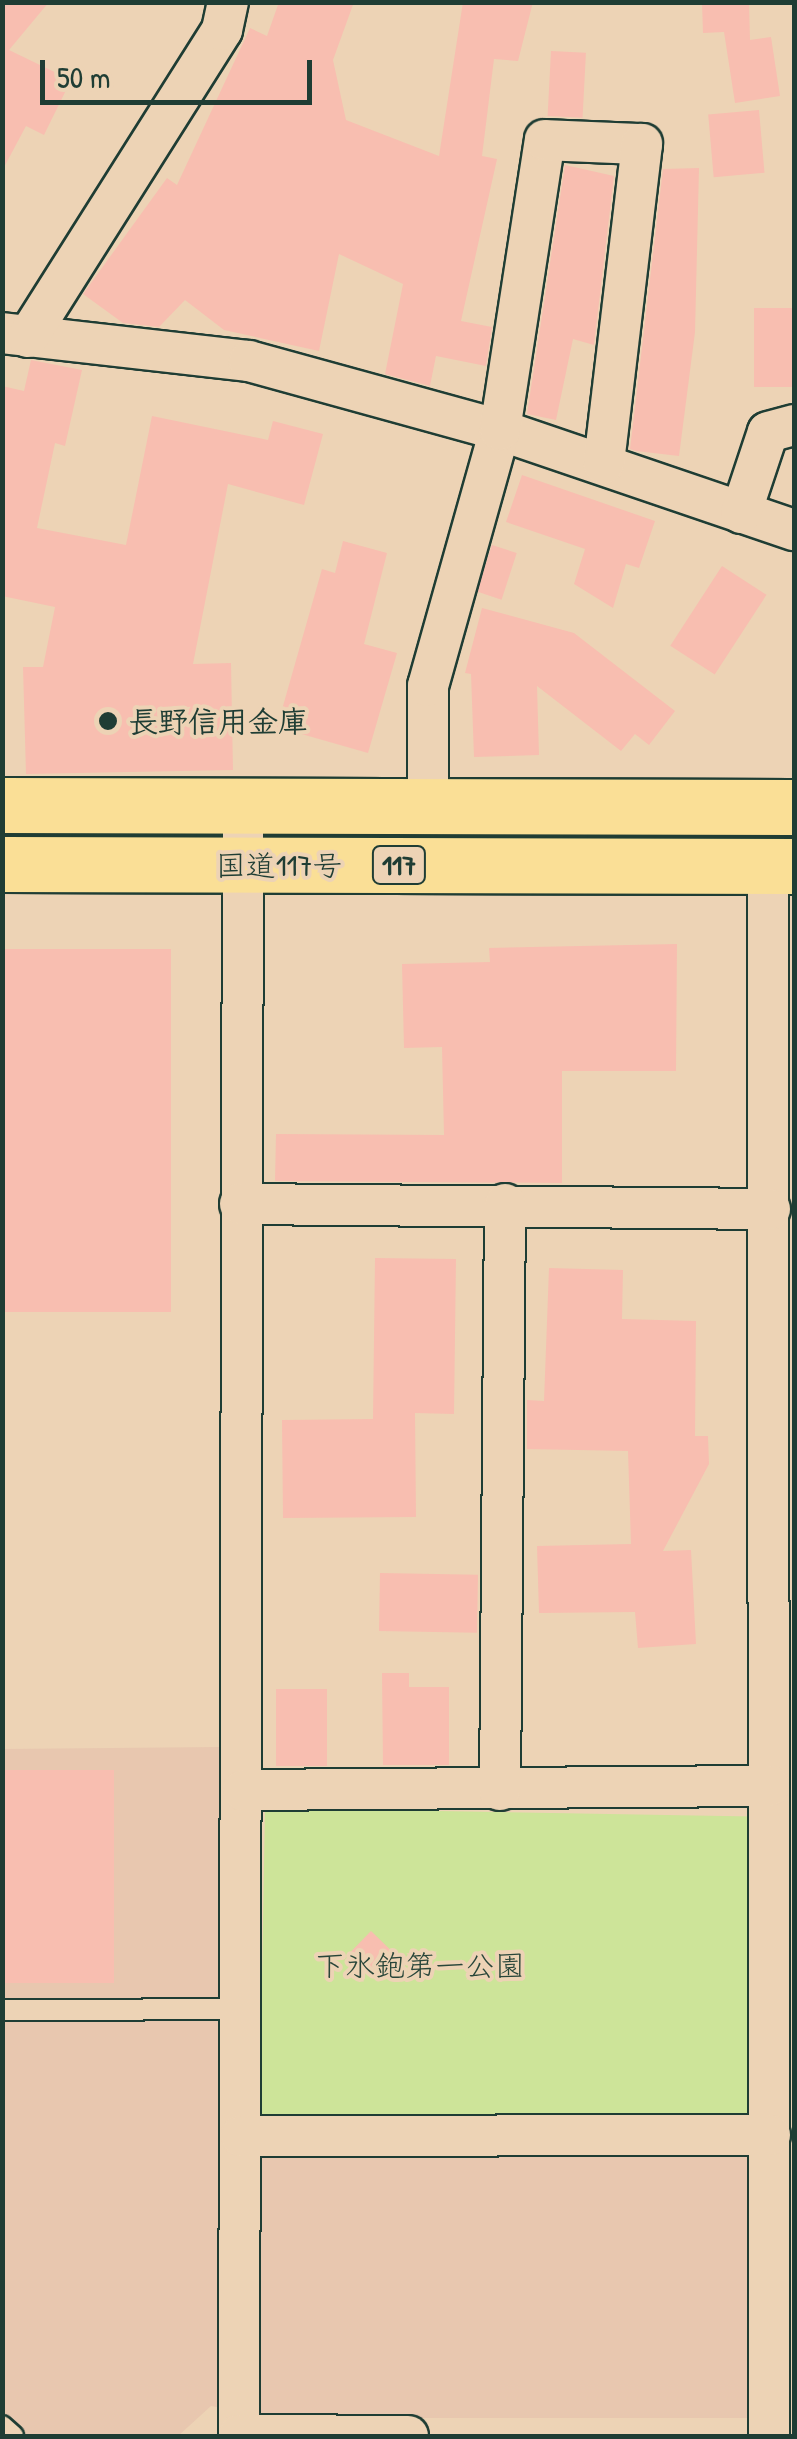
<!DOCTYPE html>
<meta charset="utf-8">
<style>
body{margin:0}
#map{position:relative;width:797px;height:2439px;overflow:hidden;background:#edd3b5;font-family:"Patrick Hand","Klee One",sans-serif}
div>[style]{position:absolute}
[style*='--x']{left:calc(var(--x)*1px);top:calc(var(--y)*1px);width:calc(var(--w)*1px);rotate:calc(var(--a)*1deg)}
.built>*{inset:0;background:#e8c7af}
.green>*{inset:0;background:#cde499;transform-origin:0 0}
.building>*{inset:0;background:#f8beb0;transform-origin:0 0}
.roads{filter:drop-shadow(2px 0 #1f3d34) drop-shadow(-2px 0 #1f3d34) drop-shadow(0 2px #1f3d34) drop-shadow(0 -2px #1f3d34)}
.lane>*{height:20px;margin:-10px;padding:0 10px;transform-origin:10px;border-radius:10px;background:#edd3b5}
.street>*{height:40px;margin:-20px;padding:0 20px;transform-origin:20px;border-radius:20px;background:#edd3b5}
.highway>*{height:55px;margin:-27.5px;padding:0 27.5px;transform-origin:27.5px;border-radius:27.5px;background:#fadf96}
.dots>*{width:28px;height:28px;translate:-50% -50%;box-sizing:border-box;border:5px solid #edd3b5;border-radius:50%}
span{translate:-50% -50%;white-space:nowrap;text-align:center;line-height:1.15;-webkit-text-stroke:8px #edd3b5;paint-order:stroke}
.shield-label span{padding:2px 8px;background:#edd3b5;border:2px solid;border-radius:8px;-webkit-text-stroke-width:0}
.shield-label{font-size:28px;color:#1f3d34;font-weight:700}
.poi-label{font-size:30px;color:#1f3d34;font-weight:700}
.left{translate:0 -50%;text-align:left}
.street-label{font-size:30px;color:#1f3d34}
.park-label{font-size:30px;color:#284539}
.frame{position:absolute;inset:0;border:5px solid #1f3d34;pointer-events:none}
.scale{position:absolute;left:40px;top:60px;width:272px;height:45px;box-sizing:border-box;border:5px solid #1f3d34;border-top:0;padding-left:12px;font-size:30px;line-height:35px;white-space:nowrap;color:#1f3d34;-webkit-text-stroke:8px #edd3b5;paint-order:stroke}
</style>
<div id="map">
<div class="built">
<div style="clip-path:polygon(219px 1747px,222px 2142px,757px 2140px,753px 2418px,275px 2418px,211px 2406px,178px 2436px,3px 2436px,2px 1749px)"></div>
</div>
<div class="green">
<div style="left:265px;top:1808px;width:488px;height:313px;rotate:1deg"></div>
</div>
<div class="building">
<div style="clip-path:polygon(2px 2px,49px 2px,9px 50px,71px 80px,44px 135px,26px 126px,2px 171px)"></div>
<div style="clip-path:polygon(279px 2px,354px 2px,333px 60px,346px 120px,439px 156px,463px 2px,533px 2px,518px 61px,494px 59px,482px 156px,497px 159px,461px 321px,492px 327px,486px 366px,436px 356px,430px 386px,385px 374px,403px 284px,339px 254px,319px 351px,224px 330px,185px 300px,159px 327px,123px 323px,83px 294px,167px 178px,177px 185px,250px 28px,267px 36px)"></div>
<div style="clip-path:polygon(702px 2px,749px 2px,750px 40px,771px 37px,780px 96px,735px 103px,724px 32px,703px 33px)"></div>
<div style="left:551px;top:51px;width:35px;height:65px;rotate:3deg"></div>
<div style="left:759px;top:110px;width:63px;height:51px;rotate:85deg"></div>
<div style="clip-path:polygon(565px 165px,614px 176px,594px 345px,573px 339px,556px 420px,527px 414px)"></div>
<div style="clip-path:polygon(699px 168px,695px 332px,679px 456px,636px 451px,630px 449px,663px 169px)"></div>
<div style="left:794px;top:308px;width:79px;height:40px;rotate:90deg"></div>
<div style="clip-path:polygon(31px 360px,82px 370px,65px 446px,55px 443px,37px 528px,126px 545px,152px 416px,268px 440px,273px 421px,323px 434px,304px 505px,228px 484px,193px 664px,231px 663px,233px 770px,26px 774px,23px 667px,43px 667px,55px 607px,2px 596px,2px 386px,24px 391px)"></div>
<div style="clip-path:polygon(522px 475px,655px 521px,639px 568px,626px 564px,613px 608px,574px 584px,585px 549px,506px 522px)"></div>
<div style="clip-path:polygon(343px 541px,387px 553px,364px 644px,397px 653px,368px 753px,277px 727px,322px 569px,335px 573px)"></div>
<div style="left:492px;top:545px;width:26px;height:49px;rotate:18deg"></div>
<div style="left:722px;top:566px;width:53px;height:95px;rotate:33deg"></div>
<div style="clip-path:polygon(482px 608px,574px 633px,675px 711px,649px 745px,635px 734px,621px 751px,537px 686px,539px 755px,474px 757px,471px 674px,465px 673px)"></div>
<div style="clip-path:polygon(677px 944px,676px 1071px,562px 1071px,562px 1183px,275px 1181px,276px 1134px,444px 1135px,442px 1047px,404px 1048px,402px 964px,490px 962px,489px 948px)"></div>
<div style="left:2px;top:949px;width:169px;height:363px"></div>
<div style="clip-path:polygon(375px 1258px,456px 1259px,454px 1414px,415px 1413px,416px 1517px,283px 1518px,282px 1420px,373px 1419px)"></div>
<div style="clip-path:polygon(549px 1268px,623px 1270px,622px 1319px,696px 1321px,695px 1436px,708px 1436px,709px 1464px,663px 1551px,691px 1550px,696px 1644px,638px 1648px,635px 1612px,539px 1613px,537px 1546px,631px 1544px,628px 1451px,527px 1449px,527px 1400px,544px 1401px)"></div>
<div style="left:380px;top:1573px;width:98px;height:58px;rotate:1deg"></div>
<div style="clip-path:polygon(382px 1673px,409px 1673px,409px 1687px,449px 1687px,449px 1765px,383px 1765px)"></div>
<div style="left:276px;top:1689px;width:51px;height:77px"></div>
<div style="left:2px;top:1770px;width:112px;height:213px"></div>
<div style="left:371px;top:1931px;width:28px;height:30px;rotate:44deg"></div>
</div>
<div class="roads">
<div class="lane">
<div style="--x:2;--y:2010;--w:239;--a:-0.2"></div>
<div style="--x:2;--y:2426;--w:15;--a:42"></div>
</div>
<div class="street">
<div style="--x:2;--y:333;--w:249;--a:6.5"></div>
<div style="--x:249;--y:361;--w:260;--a:15.4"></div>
<div style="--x:500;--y:430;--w:311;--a:18.8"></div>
<div style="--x:28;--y:337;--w:363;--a:-57.7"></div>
<div style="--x:222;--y:30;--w:29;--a:-78"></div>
<div style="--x:741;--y:513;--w:85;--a:-71.6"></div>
<div style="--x:768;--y:432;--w:27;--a:-15"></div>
<div style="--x:243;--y:806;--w:1629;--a:90.14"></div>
<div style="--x:239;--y:2435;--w:169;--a:0.3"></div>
<div style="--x:428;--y:807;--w:121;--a:-90"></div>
<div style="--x:428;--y:686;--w:266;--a:-74.3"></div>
<div style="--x:500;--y:430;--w:293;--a:-81.2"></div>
<div style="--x:545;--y:140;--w:97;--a:2.4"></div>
<div style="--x:642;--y:144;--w:322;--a:96.8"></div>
<div style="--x:768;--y:866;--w:1570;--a:89.96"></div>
<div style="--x:240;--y:1204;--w:530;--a:0.54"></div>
<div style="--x:243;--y:1790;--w:526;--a:-0.44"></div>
<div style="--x:500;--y:1790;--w:586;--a:-89.51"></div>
<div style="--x:241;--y:2136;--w:529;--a:-0.11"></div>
</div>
<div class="highway">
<div style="--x:2;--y:805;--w:792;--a:0.14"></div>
<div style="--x:2;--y:864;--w:792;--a:0.14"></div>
</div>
</div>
<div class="dots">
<div style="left:108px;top:721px;background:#1f3d34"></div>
</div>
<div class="shield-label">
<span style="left:399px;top:865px">117</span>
</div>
<div class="poi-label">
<span class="left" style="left:128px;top:721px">長野信用金庫</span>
</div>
<div class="street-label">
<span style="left:279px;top:865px">国道117号</span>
</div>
<div class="park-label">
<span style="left:420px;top:1965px">下氷鉋第一公園</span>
</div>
<div class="frame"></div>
<div class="scale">50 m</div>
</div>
